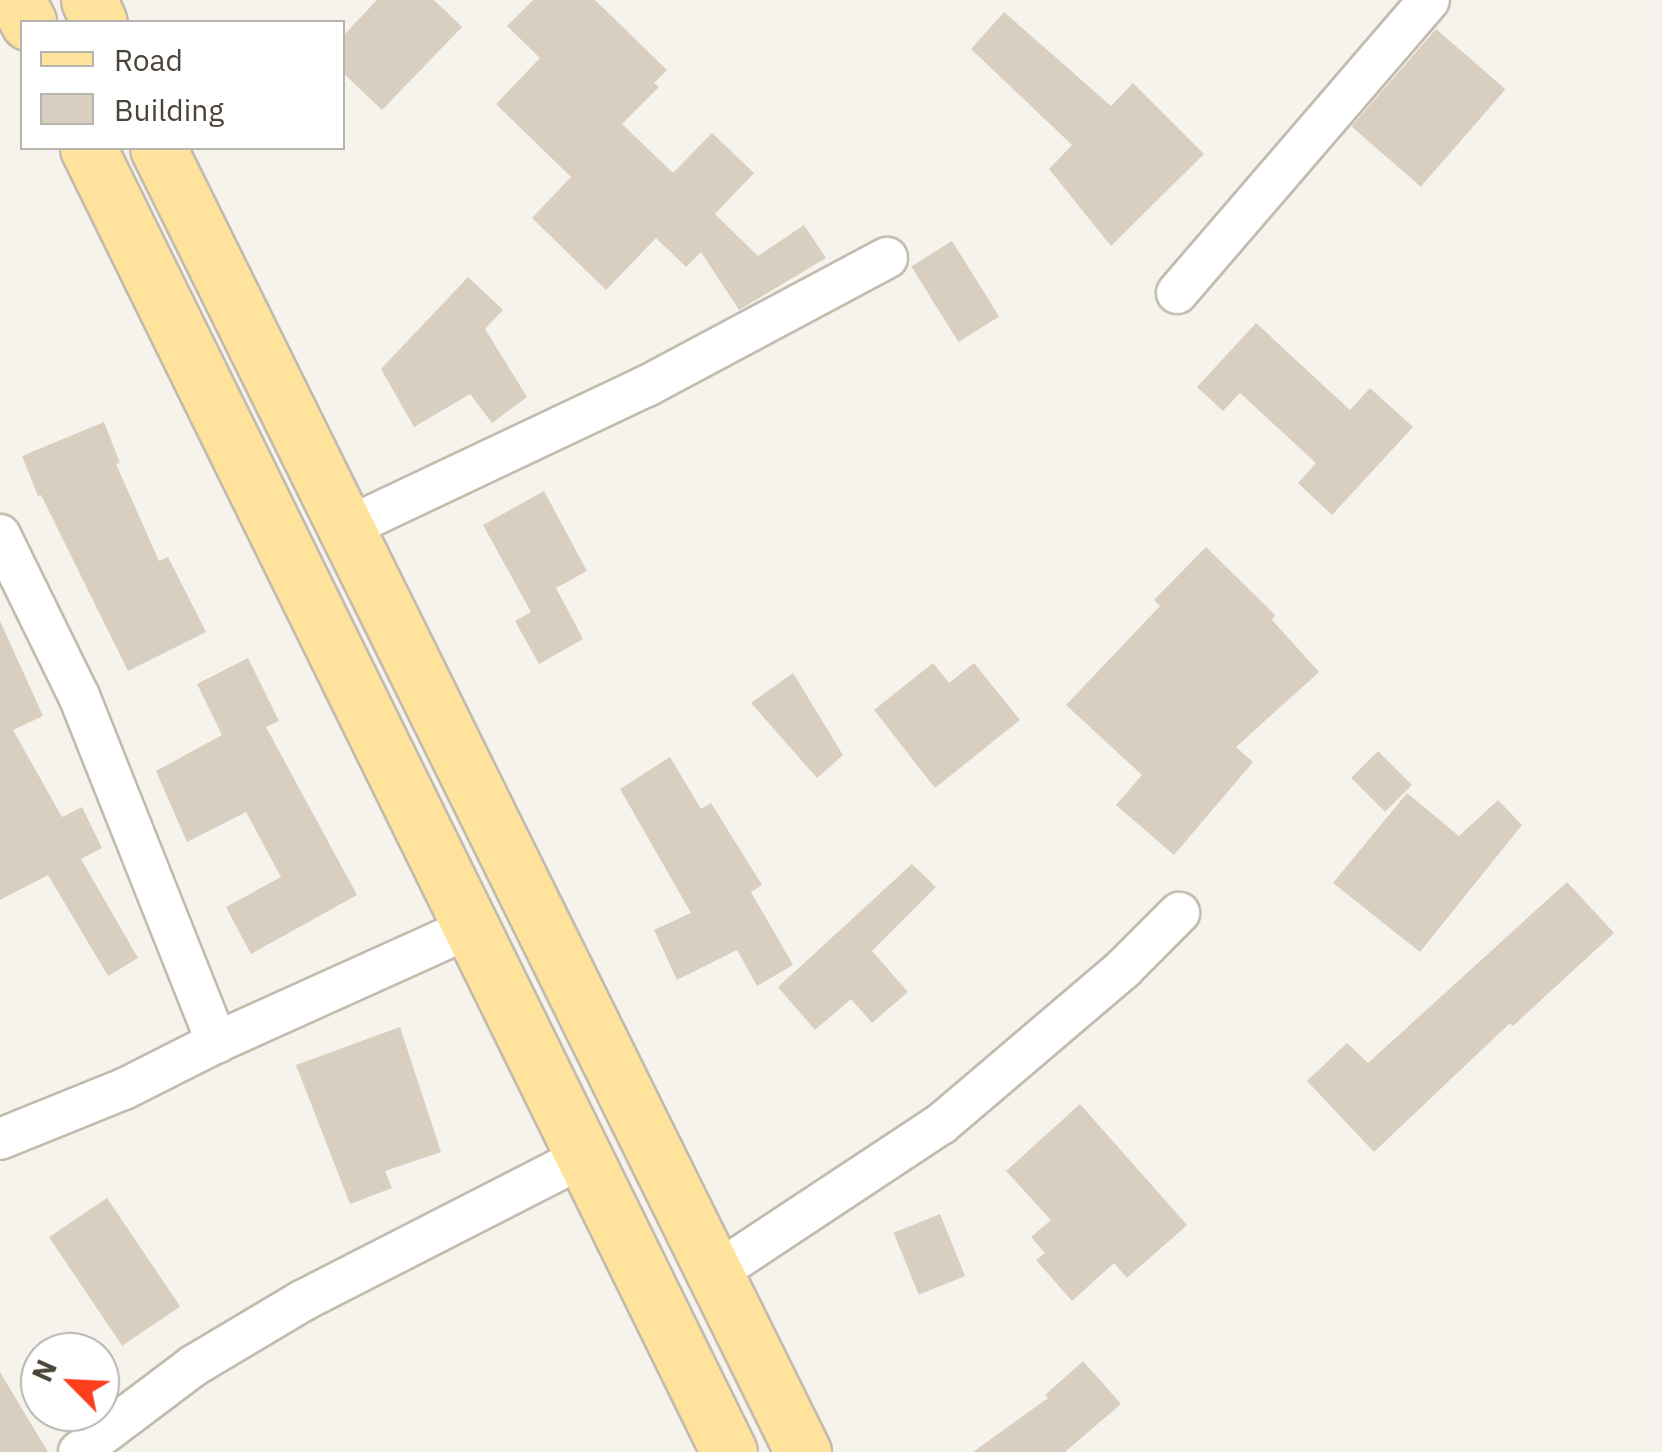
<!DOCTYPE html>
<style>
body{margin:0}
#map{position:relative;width:1662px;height:1452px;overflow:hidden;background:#f6f3ec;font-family:"IBM Plex Sans",sans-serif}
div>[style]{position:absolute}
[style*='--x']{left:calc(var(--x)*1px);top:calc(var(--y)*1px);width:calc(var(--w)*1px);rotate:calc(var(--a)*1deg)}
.building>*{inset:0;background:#d8cfc1;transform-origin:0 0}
.roads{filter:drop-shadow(2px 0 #c2bbae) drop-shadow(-2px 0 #c2bbae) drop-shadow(0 2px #c2bbae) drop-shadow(0 -2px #c2bbae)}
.street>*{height:40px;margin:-20px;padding:0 20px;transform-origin:20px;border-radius:20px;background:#fff}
.primary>*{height:55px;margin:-27.5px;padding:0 27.5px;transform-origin:27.5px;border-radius:27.5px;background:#ffe39c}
span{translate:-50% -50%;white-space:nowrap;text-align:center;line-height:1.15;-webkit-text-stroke:8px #fff;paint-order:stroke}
.legend{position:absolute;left:20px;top:20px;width:325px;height:130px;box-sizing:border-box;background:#fff;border:2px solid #b7b4b0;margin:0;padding:12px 18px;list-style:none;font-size:30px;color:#4b4439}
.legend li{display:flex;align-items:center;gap:20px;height:50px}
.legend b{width:50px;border:2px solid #b7b4b0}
.north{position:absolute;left:20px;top:1332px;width:100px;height:100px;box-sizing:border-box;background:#fff;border:2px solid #b7b4b0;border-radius:50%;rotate:294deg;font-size:28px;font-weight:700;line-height:40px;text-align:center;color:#4b4439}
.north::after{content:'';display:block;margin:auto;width:35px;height:45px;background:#fc3f1d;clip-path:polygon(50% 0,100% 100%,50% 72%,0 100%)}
</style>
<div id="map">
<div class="building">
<div style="clip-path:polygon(377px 0,434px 0,462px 27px,382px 110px,342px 72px,342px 37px)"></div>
<div style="clip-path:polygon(533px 0,595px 0,667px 70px,654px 83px,659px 87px,622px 124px,673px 173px,712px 133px,754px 173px,715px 214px,758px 256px,804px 225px,826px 258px,739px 310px,701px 252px,686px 267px,656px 238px,606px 290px,532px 218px,571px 177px,496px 104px,540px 58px,507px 26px)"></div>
<div style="clip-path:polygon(1004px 12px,1111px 106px,1133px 83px,1204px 154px,1111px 246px,1049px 169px,1072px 145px,971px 49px)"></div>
<div style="left:1436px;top:29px;width:92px;height:129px;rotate:41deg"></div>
<div style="left:952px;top:241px;width:89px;height:48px;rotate:58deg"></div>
<div style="clip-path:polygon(468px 277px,503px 310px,485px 329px,527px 397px,492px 423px,470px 394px,414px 427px,381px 369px)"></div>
<div style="clip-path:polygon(1256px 323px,1350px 410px,1370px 388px,1413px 427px,1332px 515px,1298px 483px,1316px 463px,1240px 393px,1223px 411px,1197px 387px)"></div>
<div style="clip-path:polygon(104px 422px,120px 463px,116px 464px,159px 561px,168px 557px,206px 632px,128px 671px,41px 495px,38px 496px,22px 456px)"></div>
<div style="clip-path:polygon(544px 491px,587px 571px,556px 588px,583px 639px,539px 664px,515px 621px,531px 612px,483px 525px)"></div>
<div style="clip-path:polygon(1206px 547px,1275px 615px,1272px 620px,1319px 672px,1236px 747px,1253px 762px,1174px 855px,1116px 805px,1142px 775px,1066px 705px,1160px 606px,1154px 600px)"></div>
<div style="clip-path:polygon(0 621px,43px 716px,13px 730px,62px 817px,82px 807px,102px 848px,81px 859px,138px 958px,108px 976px,48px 875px,0 900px)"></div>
<div style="clip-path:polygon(248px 658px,279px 721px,266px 727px,357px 895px,251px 954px,226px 907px,281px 877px,246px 812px,187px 842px,156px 771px,222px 735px,197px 684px)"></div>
<div style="clip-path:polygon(933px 663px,949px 683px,974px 663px,1020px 720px,935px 788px,874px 710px)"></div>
<div style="clip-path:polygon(793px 673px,843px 755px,817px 778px,751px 703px)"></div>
<div style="left:1378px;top:751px;width:48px;height:38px;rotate:45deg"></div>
<div style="clip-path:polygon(670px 757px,701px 809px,711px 803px,762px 885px,751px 892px,793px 965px,757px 986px,737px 950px,677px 980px,654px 930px,691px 913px,620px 789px)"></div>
<div style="clip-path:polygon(1407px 793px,1459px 836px,1498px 800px,1522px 825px,1420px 952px,1333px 883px)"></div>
<div style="clip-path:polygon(912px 864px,936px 887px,872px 951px,908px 992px,872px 1023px,851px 999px,815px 1030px,778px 987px)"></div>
<div style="clip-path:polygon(1567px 882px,1614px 933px,1513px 1026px,1510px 1023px,1374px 1152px,1307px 1081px,1347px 1043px,1368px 1063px)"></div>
<div style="clip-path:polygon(400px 1027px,441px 1152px,385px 1171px,392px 1188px,350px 1204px,296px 1065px)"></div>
<div style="clip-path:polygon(1080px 1104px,1187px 1225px,1127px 1278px,1114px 1263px,1072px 1301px,1036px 1260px,1045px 1253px,1031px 1237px,1051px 1220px,1006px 1171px)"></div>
<div style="left:107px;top:1198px;width:131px;height:70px;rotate:56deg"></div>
<div style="left:940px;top:1214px;width:67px;height:50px;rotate:68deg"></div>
<div style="clip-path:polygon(1083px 1361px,1121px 1404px,1065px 1452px,973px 1452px,1048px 1398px,1045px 1395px)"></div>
<div style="clip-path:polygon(0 1372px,48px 1452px,0 1452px)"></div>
</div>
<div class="roads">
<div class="street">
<div style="--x:1177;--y:293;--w:386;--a:-49.3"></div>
<div style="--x:344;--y:529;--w:335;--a:-25.3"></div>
<div style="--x:647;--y:386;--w:272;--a:-28.1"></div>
<div style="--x:0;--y:535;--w:179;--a:63.9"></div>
<div style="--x:79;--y:696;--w:373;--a:68.3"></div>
<div style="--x:0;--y:1139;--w:134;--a:-22"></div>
<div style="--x:124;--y:1089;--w:104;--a:-26.8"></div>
<div style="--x:217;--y:1042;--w:277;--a:-24.3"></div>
<div style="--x:714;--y:1274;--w:272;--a:-33.5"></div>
<div style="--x:941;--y:1124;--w:240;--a:-40.4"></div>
<div style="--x:1124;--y:968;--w:78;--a:-45"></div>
<div style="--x:79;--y:1452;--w:143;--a:-37"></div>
<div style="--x:193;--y:1366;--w:127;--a:-30.8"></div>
<div style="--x:302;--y:1301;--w:316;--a:-27.1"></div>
</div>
<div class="primary">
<div style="--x:17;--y:0;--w:25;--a:63"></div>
<div style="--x:89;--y:0;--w:24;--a:66"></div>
<div style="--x:88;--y:148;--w:1453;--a:63.82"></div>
<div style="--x:158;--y:148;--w:1455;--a:63.68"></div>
</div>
</div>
<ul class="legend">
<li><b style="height:12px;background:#ffe39c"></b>Road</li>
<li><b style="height:28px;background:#d8cfc1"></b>Building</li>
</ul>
<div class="north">N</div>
</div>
